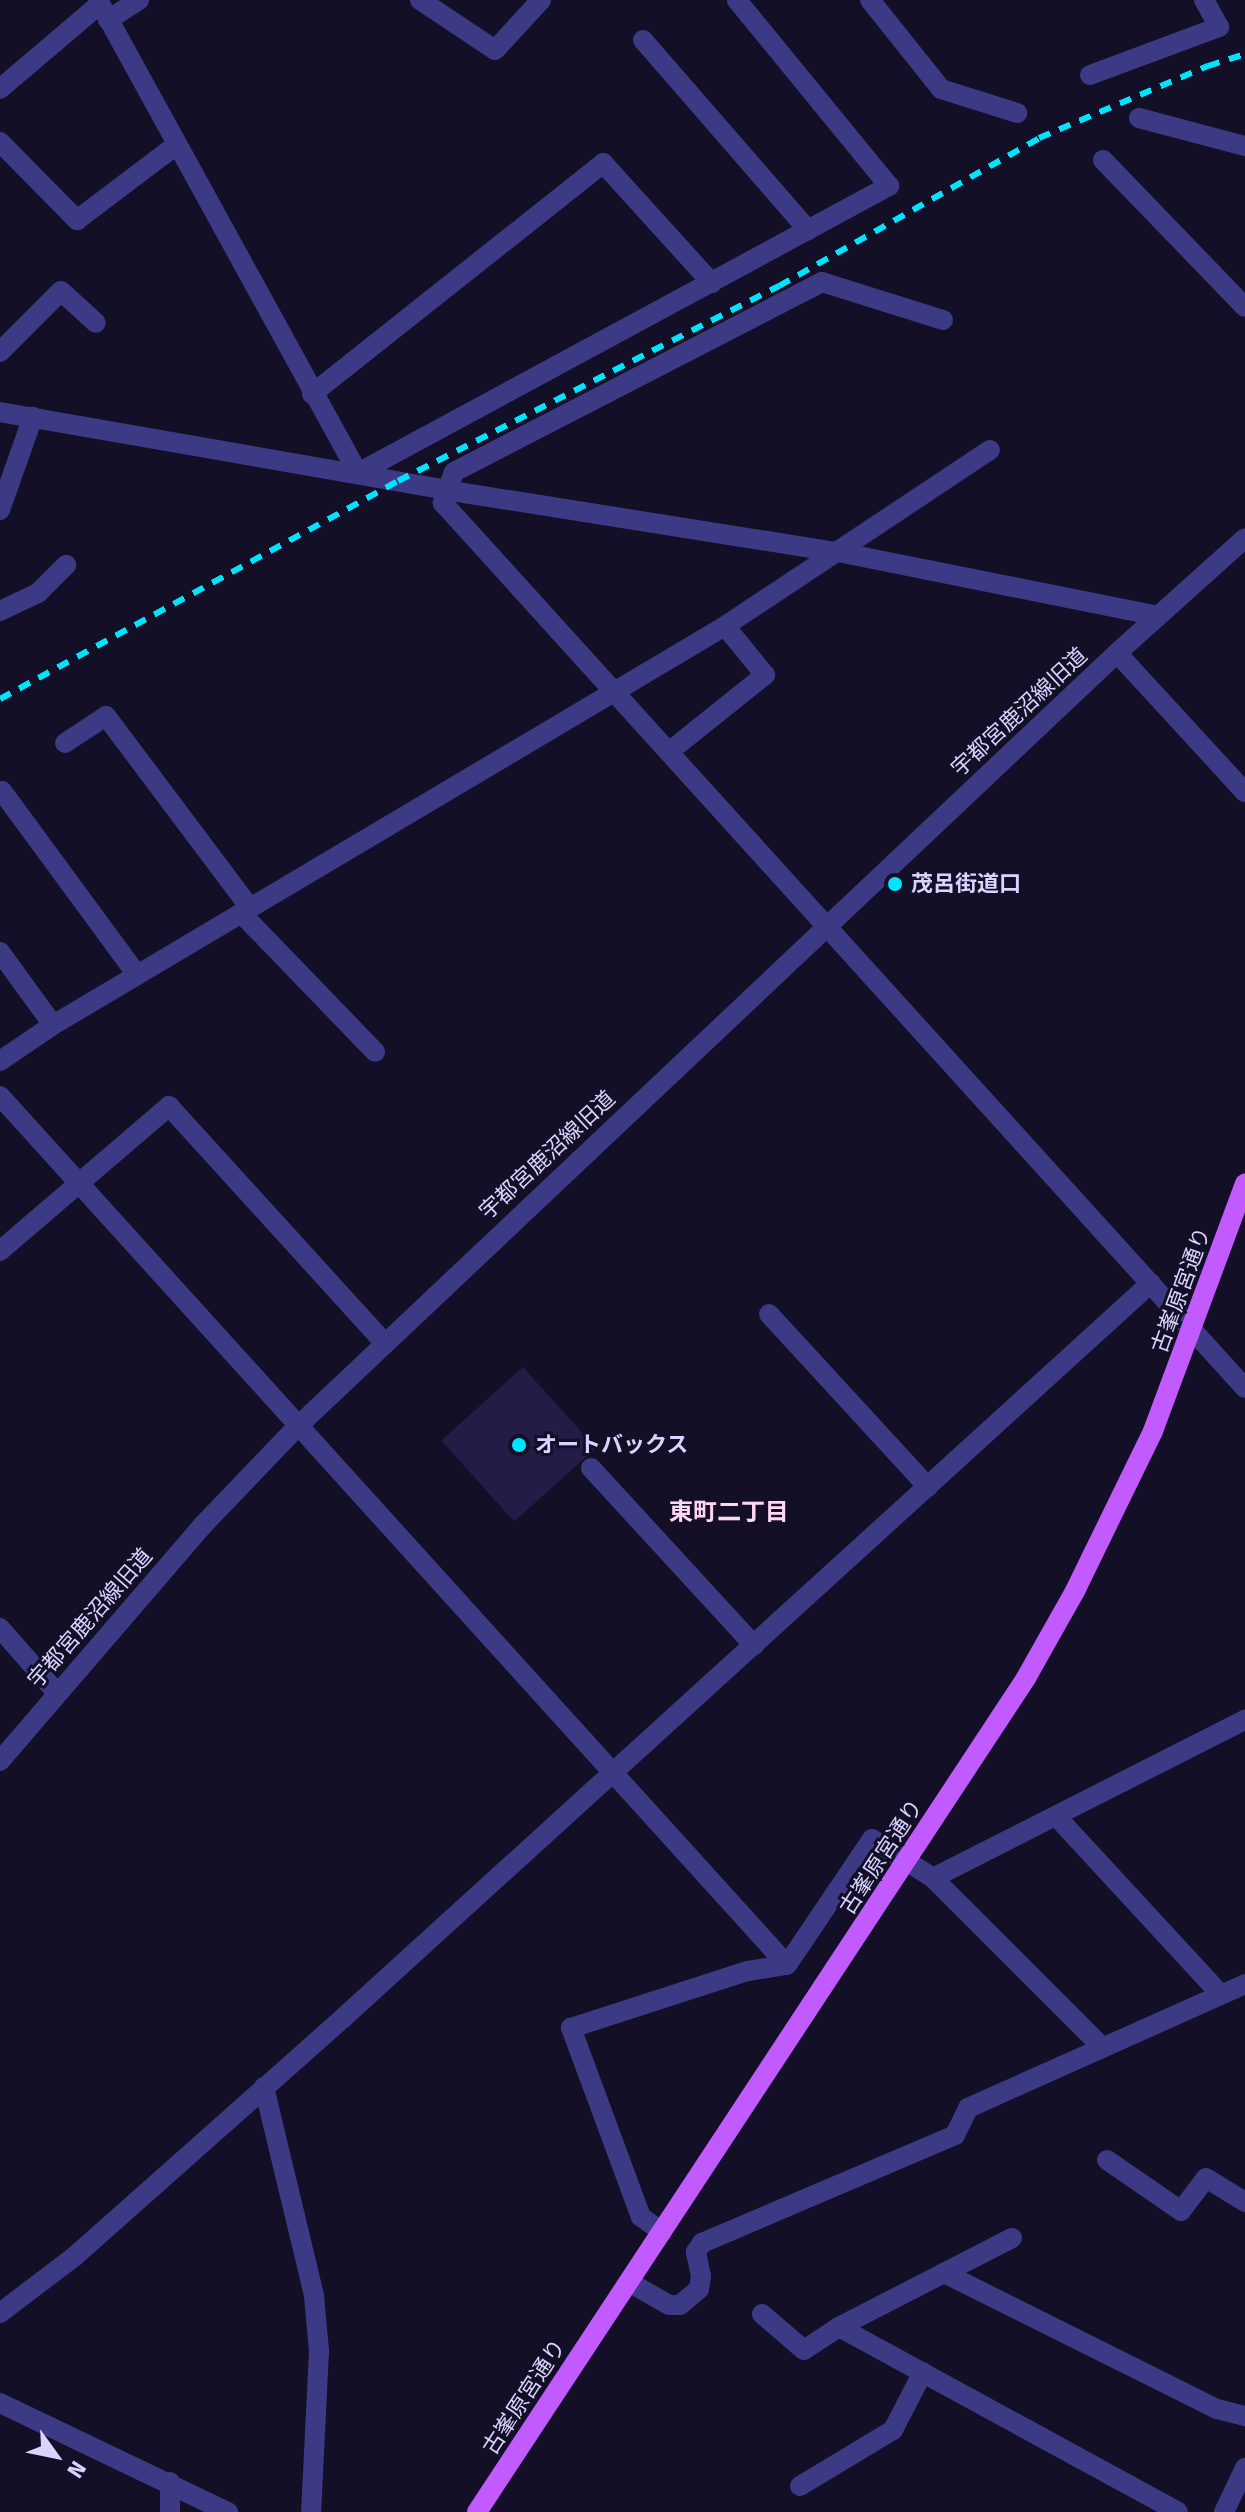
<!DOCTYPE html>
<meta charset="utf-8">
<style>
body{margin:0}
#map{position:relative;width:1245px;height:2512px;overflow:hidden;background:#130f26;font-family:"Fira Sans","Noto Sans JP",sans-serif}
div>[style]{position:absolute}
[style*='--x']{left:calc(var(--x)*1px);top:calc(var(--y)*1px);width:calc(var(--w)*1px);rotate:calc(var(--a)*1deg)}
.building>*{inset:0;background:#241b47;transform-origin:0 0}
.minor>*{height:20px;margin:-10px;padding:0 10px;transform-origin:10px;border-radius:10px;background:#3d3a85}
.tertiary>*{height:20px;margin:-10px;padding:0 10px;transform-origin:10px;border-radius:10px;background:#3d3a85}
.primary>*{height:20px;margin:-10px;padding:0 10px;transform-origin:10px;border-radius:10px;background:#c25bff}
.rail>*{height:6px;margin-top:-3px;transform-origin:0;background:repeating-linear-gradient(90deg,#00e5ff 0 12px,transparent 0 22px)}
.dots>*{width:22px;height:22px;translate:-50% -50%;box-sizing:border-box;border:4px solid #130f26;border-radius:50%}
span{translate:-50% -50%;white-space:nowrap;text-align:center;line-height:1.15;-webkit-text-stroke:6px #130f26;paint-order:stroke}
.street-label{font-size:22px;color:#d9d4ff}
.poi-label{font-size:22px;color:#d9d4ff;font-weight:700}
.left{translate:0 -50%;text-align:left}
.neighbourhood-label{font-size:24px;color:#ffd6f0;font-weight:700}
.north{position:absolute;left:16px;top:2416px;width:80px;height:80px;-webkit-text-stroke:6px #130f26;paint-order:stroke;rotate:123deg;font-size:22px;font-weight:700;line-height:32px;text-align:center;color:#d9d4ff}
.north::after{content:'';display:block;margin:auto;width:28px;height:36px;background:#d9d4ff;clip-path:polygon(50% 0,100% 100%,50% 72%,0 100%)}
</style>
<div id="map">
<div class="building">
<div style="left:523px;top:1367px;width:109px;height:110px;rotate:48deg"></div>
</div>
<div class="minor">
<div style="--x:98;--y:0;--w:540;--a:61.2"></div>
<div style="--x:358;--y:473;--w:604;--a:-28.39"></div>
<div style="--x:889;--y:186;--w:240;--a:-129.3"></div>
<div style="--x:420;--y:0;--w:90;--a:33.7"></div>
<div style="--x:495;--y:50;--w:68;--a:-47.4"></div>
<div style="--x:870;--y:0;--w:114;--a:51.4"></div>
<div style="--x:941;--y:89;--w:80;--a:17.5"></div>
<div style="--x:108;--y:20;--w:37;--a:-33"></div>
<div style="--x:643;--y:40;--w:252;--a:49"></div>
<div style="--x:1090;--y:75;--w:138;--a:-20.4"></div>
<div style="--x:1219;--y:27;--w:31;--a:-119"></div>
<div style="--x:0;--y:89;--w:131;--a:-40.4"></div>
<div style="--x:1139;--y:118;--w:110;--a:14.8"></div>
<div style="--x:0;--y:142;--w:110;--a:45.4"></div>
<div style="--x:77;--y:220;--w:124;--a:-37.1"></div>
<div style="--x:1103;--y:160;--w:204;--a:46"></div>
<div style="--x:943;--y:320;--w:127;--a:-162.6"></div>
<div style="--x:822;--y:282;--w:414;--a:152.7"></div>
<div style="--x:454;--y:472;--w:33;--a:110"></div>
<div style="--x:443;--y:503;--w:1194;--a:47.82"></div>
<div style="--x:0;--y:352;--w:86;--a:-45"></div>
<div style="--x:61;--y:291;--w:47;--a:42.4"></div>
<div style="--x:312;--y:394;--w:372;--a:-38.4"></div>
<div style="--x:603;--y:163;--w:162;--a:47.8"></div>
<div style="--x:0;--y:510;--w:99;--a:-70.5"></div>
<div style="--x:0;--y:611;--w:42;--a:-25.3"></div>
<div style="--x:38;--y:593;--w:40;--a:-45"></div>
<div style="--x:1117;--y:653;--w:189;--a:47.4"></div>
<div style="--x:65;--y:743;--w:49;--a:-33.4"></div>
<div style="--x:106;--y:716;--w:240;--a:53.1"></div>
<div style="--x:670;--y:751;--w:122;--a:-38.7"></div>
<div style="--x:765;--y:675;--w:63;--a:-129.2"></div>
<div style="--x:2;--y:791;--w:228;--a:53.7"></div>
<div style="--x:241;--y:913;--w:193;--a:46"></div>
<div style="--x:0;--y:952;--w:90;--a:54"></div>
<div style="--x:0;--y:1061;--w:64;--a:-34.2"></div>
<div style="--x:53;--y:1025;--w:782;--a:-30.7"></div>
<div style="--x:725;--y:626;--w:318;--a:-33.6"></div>
<div style="--x:0;--y:1096;--w:1172;--a:47.83"></div>
<div style="--x:0;--y:1251;--w:223;--a:-40.6"></div>
<div style="--x:169;--y:1106;--w:319;--a:47.7"></div>
<div style="--x:769;--y:1314;--w:235;--a:47.4"></div>
<div style="--x:591;--y:1468;--w:241;--a:47.4"></div>
<div style="--x:0;--y:1628;--w:86;--a:48.8"></div>
<div style="--x:1056;--y:1816;--w:243;--a:47.3"></div>
<div style="--x:933;--y:1878;--w:240;--a:45"></div>
<div style="--x:264;--y:2087;--w:215;--a:76.5"></div>
<div style="--x:314;--y:2296;--w:55;--a:84.8"></div>
<div style="--x:319;--y:2351;--w:161;--a:92.8"></div>
<div style="--x:1107;--y:2160;--w:90;--a:34.6"></div>
<div style="--x:1181;--y:2211;--w:41;--a:-52.9"></div>
<div style="--x:1206;--y:2178;--w:46;--a:31.6"></div>
<div style="--x:662;--y:2232;--w:26;--a:-144"></div>
<div style="--x:641;--y:2217;--w:202;--a:-110.3"></div>
<div style="--x:571;--y:2028;--w:186;--a:-17.9"></div>
<div style="--x:748;--y:1971;--w:39;--a:-9"></div>
<div style="--x:787;--y:1965;--w:152;--a:-56"></div>
<div style="--x:872;--y:1839;--w:72;--a:32.6"></div>
<div style="--x:933;--y:1878;--w:350;--a:-26.9"></div>
<div style="--x:1012;--y:2238;--w:195;--a:152.8"></div>
<div style="--x:839;--y:2327;--w:386;--a:28.6"></div>
<div style="--x:944;--y:2273;--w:305;--a:26.5"></div>
<div style="--x:1217;--y:2409;--w:29;--a:14"></div>
<div style="--x:629;--y:2282;--w:46;--a:29.9"></div>
<div style="--x:669;--y:2305;--w:11;--a:0"></div>
<div style="--x:680;--y:2305;--w:25;--a:-40"></div>
<div style="--x:699;--y:2289;--w:13;--a:-81"></div>
<div style="--x:701;--y:2276;--w:25;--a:-102"></div>
<div style="--x:696;--y:2252;--w:11;--a:-56"></div>
<div style="--x:702;--y:2243;--w:275;--a:-23.1"></div>
<div style="--x:955;--y:2135;--w:30;--a:-64"></div>
<div style="--x:968;--y:2108;--w:303;--a:-24.1"></div>
<div style="--x:0;--y:2313;--w:94;--a:-37.2"></div>
<div style="--x:75;--y:2256;--w:358;--a:-41.6"></div>
<div style="--x:343;--y:2018;--w:1092;--a:-42.29"></div>
<div style="--x:762;--y:2314;--w:55;--a:40.6"></div>
<div style="--x:804;--y:2350;--w:42;--a:-33.3"></div>
<div style="--x:0;--y:2403;--w:253;--a:25.6"></div>
<div style="--x:170;--y:2482;--w:30;--a:90"></div>
<div style="--x:800;--y:2486;--w:109;--a:-31.1"></div>
<div style="--x:893;--y:2430;--w:65;--a:-62.7"></div>
<div style="--x:1224;--y:2512;--w:49;--a:-64.5"></div>
</div>
<div class="tertiary">
<div style="--x:0;--y:412;--w:452;--a:9.9"></div>
<div style="--x:445;--y:490;--w:398;--a:9"></div>
<div style="--x:838;--y:552;--w:326;--a:11.3"></div>
<div style="--x:0;--y:1761;--w:311;--a:-49.3"></div>
<div style="--x:203;--y:1525;--w:136;--a:-46.2"></div>
<div style="--x:297;--y:1427;--w:1128;--a:-43.35"></div>
<div style="--x:1117;--y:653;--w:172;--a:-41.9"></div>
</div>
<div class="primary">
<div style="--x:477;--y:2512;--w:998;--a:-56.64"></div>
<div style="--x:1026;--y:1678;--w:100;--a:-60.6"></div>
<div style="--x:1075;--y:1591;--w:178;--a:-64"></div>
<div style="--x:1153;--y:1431;--w:264;--a:-69.6"></div>
</div>
<div class="rail">
<div style="--x:0;--y:699;--w:454;--a:-28.7"></div>
<div style="--x:398;--y:481;--w:428;--a:-27.1"></div>
<div style="--x:779;--y:286;--w:299;--a:-29.6"></div>
<div style="--x:1039;--y:138;--w:184;--a:-23.1"></div>
<div style="--x:1208;--y:66;--w:39;--a:-18"></div>
</div>
<div class="dots">
<div style="left:895px;top:884px;background:#00e5ff"></div>
<div style="left:519px;top:1445px;background:#00e5ff"></div>
</div>
<div class="street-label">
<span style="left:1019px;top:712px;rotate:-43deg">宇都宮鹿沼線旧道</span>
<span style="left:547px;top:1155px;rotate:-43deg">宇都宮鹿沼線旧道</span>
<span style="left:1181px;top:1290px;rotate:-70deg">古峯原宮通り</span>
<span style="left:90px;top:1618px;rotate:-49deg">宇都宮鹿沼線旧道</span>
<span style="left:881px;top:1857px;rotate:-57deg">古峯原宮通り</span>
<span style="left:524px;top:2397px;rotate:-57deg">古峯原宮通り</span>
</div>
<div class="poi-label">
<span class="left" style="left:911px;top:884px">茂呂街道口</span>
<span class="left" style="left:535px;top:1445px">オートバックス</span>
</div>
<div class="neighbourhood-label">
<span style="left:729px;top:1513px">東町二丁目</span>
</div>
<div class="north">N</div>
</div>
